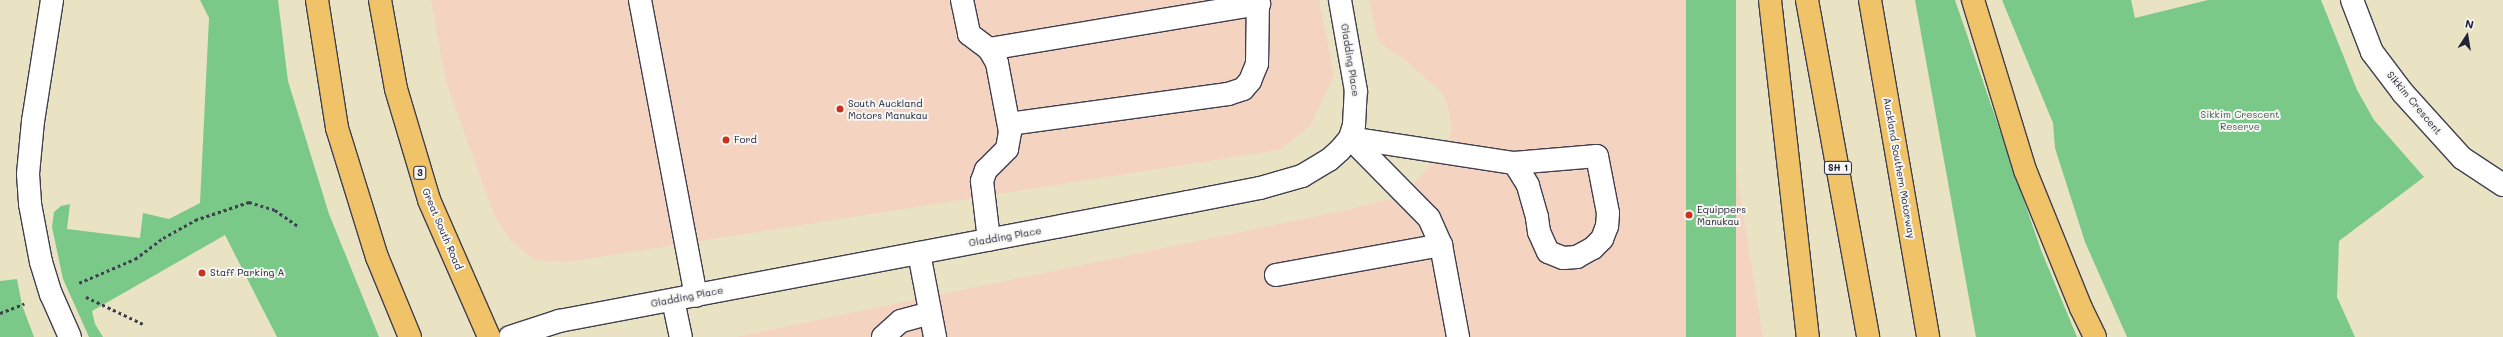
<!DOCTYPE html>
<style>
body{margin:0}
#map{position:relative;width:2503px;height:337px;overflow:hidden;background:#e9e3c3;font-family:Mali,sans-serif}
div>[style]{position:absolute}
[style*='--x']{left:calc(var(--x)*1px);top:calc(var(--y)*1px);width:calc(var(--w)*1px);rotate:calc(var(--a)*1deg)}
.built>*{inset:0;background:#f4d3c0}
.green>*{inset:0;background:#7ac989;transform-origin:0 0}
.path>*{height:2.5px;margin-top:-1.25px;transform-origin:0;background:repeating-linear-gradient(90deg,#403f4f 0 3px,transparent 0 6px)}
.roads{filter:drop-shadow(1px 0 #403f4f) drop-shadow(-1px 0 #403f4f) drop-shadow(0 1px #403f4f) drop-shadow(0 -1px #403f4f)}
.minor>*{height:22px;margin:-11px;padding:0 11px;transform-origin:11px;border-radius:11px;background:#fff}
.major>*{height:22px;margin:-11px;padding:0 11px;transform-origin:11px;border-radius:11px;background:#f1c369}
.highway>*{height:22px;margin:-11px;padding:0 11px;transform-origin:11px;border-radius:11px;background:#f1c369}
.dots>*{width:11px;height:11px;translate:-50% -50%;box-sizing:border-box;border:2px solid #f6f6f2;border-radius:50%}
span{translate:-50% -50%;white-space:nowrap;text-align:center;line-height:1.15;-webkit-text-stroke:4px #f6f6f2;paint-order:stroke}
.shield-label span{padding:1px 3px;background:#f6f6f2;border:1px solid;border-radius:3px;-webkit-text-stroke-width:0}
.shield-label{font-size:9px;color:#22223b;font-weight:700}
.street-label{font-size:10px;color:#22223b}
.poi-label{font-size:10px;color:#22223b}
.left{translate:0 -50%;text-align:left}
.park-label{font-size:10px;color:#415c56}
.north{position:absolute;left:2447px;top:16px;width:40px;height:40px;-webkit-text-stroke:3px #f6f6f2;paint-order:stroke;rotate:12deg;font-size:11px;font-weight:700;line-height:16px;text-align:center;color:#22223b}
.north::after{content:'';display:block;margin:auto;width:14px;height:18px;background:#22223b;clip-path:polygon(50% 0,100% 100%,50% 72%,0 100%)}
</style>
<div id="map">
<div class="built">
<div style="clip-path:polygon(431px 0,1319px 0,1334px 76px,1310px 126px,1279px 150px,567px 262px,534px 260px,511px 241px,495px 217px,446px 82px)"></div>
<div style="clip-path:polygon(1369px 0,1709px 0,1763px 337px,736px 337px,1346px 210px,1402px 196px,1445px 150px,1451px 132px,1450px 114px,1444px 95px,1409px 63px,1378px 41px)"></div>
</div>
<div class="green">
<div style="clip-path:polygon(200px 0,278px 0,288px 81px,329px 214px,379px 337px,277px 337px,225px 235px,92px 311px,95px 324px,103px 337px,89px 337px,63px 279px,52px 227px,54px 212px,61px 206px,70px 204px,67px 229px,140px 238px,143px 213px,169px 219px,200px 203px,209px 18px)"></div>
<div style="left:1686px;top:0;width:50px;height:342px"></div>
<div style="clip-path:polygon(1915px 0,1955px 0,2041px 250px,2077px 337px,1976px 337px)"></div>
<div style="clip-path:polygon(2002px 0,2131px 0,2135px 18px,2208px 0,2321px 0,2357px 90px,2374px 120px,2424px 177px,2339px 241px,2337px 297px,2355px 337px,2127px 337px,2085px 242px,2055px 148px,2053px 123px)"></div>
<div style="clip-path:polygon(17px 279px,22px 305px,34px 337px,0 337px,0 281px)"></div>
</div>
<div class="path">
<div style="--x:79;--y:283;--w:61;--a:-23.2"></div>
<div style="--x:135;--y:259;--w:35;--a:-37"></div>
<div style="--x:163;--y:238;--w:37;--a:-29"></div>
<div style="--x:195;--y:220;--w:57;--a:-18.4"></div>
<div style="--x:249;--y:202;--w:27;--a:17"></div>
<div style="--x:275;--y:210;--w:28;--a:35"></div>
<div style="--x:86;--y:297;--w:63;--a:25.3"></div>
<div style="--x:0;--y:313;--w:26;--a:-21"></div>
</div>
<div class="roads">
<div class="minor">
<div style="--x:52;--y:0;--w:122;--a:98.9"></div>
<div style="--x:33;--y:121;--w:53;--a:95.4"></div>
<div style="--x:28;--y:174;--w:30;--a:86"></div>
<div style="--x:30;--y:204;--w:59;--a:79.3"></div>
<div style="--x:41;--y:262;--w:34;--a:73"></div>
<div style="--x:51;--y:294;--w:47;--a:66.2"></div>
<div style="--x:640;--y:0;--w:301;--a:79.3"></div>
<div style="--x:962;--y:0;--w:35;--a:78"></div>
<div style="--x:969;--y:34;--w:25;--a:37"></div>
<div style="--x:989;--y:49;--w:16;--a:60"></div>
<div style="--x:997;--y:63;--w:70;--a:79.3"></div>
<div style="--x:1010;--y:132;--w:17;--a:100"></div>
<div style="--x:1007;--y:149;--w:30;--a:135"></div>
<div style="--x:986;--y:170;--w:12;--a:110"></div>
<div style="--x:982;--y:181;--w:59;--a:83.2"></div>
<div style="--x:2352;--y:0;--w:56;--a:69"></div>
<div style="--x:2372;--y:52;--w:51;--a:52.9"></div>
<div style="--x:2403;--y:93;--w:88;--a:47.8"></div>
<div style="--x:2462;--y:158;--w:49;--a:33.4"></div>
<div style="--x:989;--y:49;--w:274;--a:-9.5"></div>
<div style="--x:1009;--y:124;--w:221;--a:-7.8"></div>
<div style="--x:1228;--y:94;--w:16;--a:-18"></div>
<div style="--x:1243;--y:89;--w:11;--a:-49"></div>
<div style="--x:1250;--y:81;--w:18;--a:-68"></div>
<div style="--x:1257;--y:64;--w:64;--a:-89.1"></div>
<div style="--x:1350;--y:138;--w:166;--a:8.7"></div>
<div style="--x:1514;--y:163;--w:83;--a:-4.8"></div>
<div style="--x:1597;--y:156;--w:58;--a:79.1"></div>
<div style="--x:1608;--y:213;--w:13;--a:94"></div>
<div style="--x:1607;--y:226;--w:14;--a:111"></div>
<div style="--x:1602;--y:239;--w:13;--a:135"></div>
<div style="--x:1593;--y:248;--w:18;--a:151"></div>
<div style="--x:1577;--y:257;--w:14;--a:176"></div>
<div style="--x:1563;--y:258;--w:16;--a:-158"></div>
<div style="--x:1548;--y:252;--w:22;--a:-114"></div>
<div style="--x:1539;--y:232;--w:15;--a:-98"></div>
<div style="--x:1537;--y:217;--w:33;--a:-106"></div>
<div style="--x:1528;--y:185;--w:26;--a:-122"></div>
<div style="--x:1350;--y:138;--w:112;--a:45.4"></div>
<div style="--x:1429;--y:218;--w:30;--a:66"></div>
<div style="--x:1441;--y:245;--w:94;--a:79.5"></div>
<div style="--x:919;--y:253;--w:86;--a:79.2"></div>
<div style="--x:1276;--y:275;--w:168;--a:-10.3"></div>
<div style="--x:673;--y:300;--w:38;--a:78"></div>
<div style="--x:510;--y:337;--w:52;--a:-18.1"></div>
<div style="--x:559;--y:321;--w:640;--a:-10.71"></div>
<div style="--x:1188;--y:202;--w:73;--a:-11"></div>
<div style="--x:1260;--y:188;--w:44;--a:-15.9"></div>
<div style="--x:1302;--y:176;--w:31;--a:-31"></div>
<div style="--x:1329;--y:160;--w:15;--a:-42"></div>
<div style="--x:1340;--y:150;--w:16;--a:-50"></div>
<div style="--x:1350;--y:138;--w:14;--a:-73"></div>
<div style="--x:1354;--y:125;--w:34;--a:-87"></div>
<div style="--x:1356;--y:91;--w:92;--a:-100"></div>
<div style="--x:883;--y:337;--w:24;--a:-42"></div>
<div style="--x:901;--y:321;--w:30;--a:-15"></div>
</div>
<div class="major">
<div style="--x:317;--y:0;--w:130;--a:81.1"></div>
<div style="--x:337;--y:128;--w:135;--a:72.8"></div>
<div style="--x:377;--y:257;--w:87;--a:67.6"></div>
<div style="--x:380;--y:0;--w:90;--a:79.8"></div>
<div style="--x:396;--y:89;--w:116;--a:73.4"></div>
<div style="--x:429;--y:200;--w:150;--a:66.3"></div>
</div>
<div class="highway">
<div style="--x:1770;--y:0;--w:339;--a:83.6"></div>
<div style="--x:1807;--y:0;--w:342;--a:79.7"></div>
<div style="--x:1870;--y:0;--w:342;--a:80.2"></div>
<div style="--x:1973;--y:0;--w:178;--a:73"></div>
<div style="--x:2025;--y:170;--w:149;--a:67.9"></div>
<div style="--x:2081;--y:308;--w:32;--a:64"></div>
</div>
</div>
<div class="dots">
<div style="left:840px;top:109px;background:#c8321e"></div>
<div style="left:726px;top:140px;background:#c8321e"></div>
<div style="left:1689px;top:215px;background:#c8321e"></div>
<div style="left:202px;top:273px;background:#c8321e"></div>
</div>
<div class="shield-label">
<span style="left:1838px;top:168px">SH 1</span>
<span style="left:420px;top:173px">3</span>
</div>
<div class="street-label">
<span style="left:1350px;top:60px;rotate:81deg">Gladding Place</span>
<span style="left:2414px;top:103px;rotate:50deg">Sikkim Crescent</span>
<span style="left:1899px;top:168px;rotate:80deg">Auckland Southern Motorway</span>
<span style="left:442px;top:229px;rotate:67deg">Great South Road</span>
<span style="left:1005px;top:237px;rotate:-10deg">Gladding Place</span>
<span style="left:687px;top:297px;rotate:-11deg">Gladding Place</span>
</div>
<div class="poi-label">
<span class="left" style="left:848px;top:109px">South Auckland<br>Motors Manukau</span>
<span class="left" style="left:734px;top:140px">Ford</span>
<span class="left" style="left:1697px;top:215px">Equippers<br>Manukau</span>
<span class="left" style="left:210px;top:273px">Staff Parking A</span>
</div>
<div class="park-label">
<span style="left:2240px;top:120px">Sikkim Crescent<br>Reserve</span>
</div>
<div class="north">N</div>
</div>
